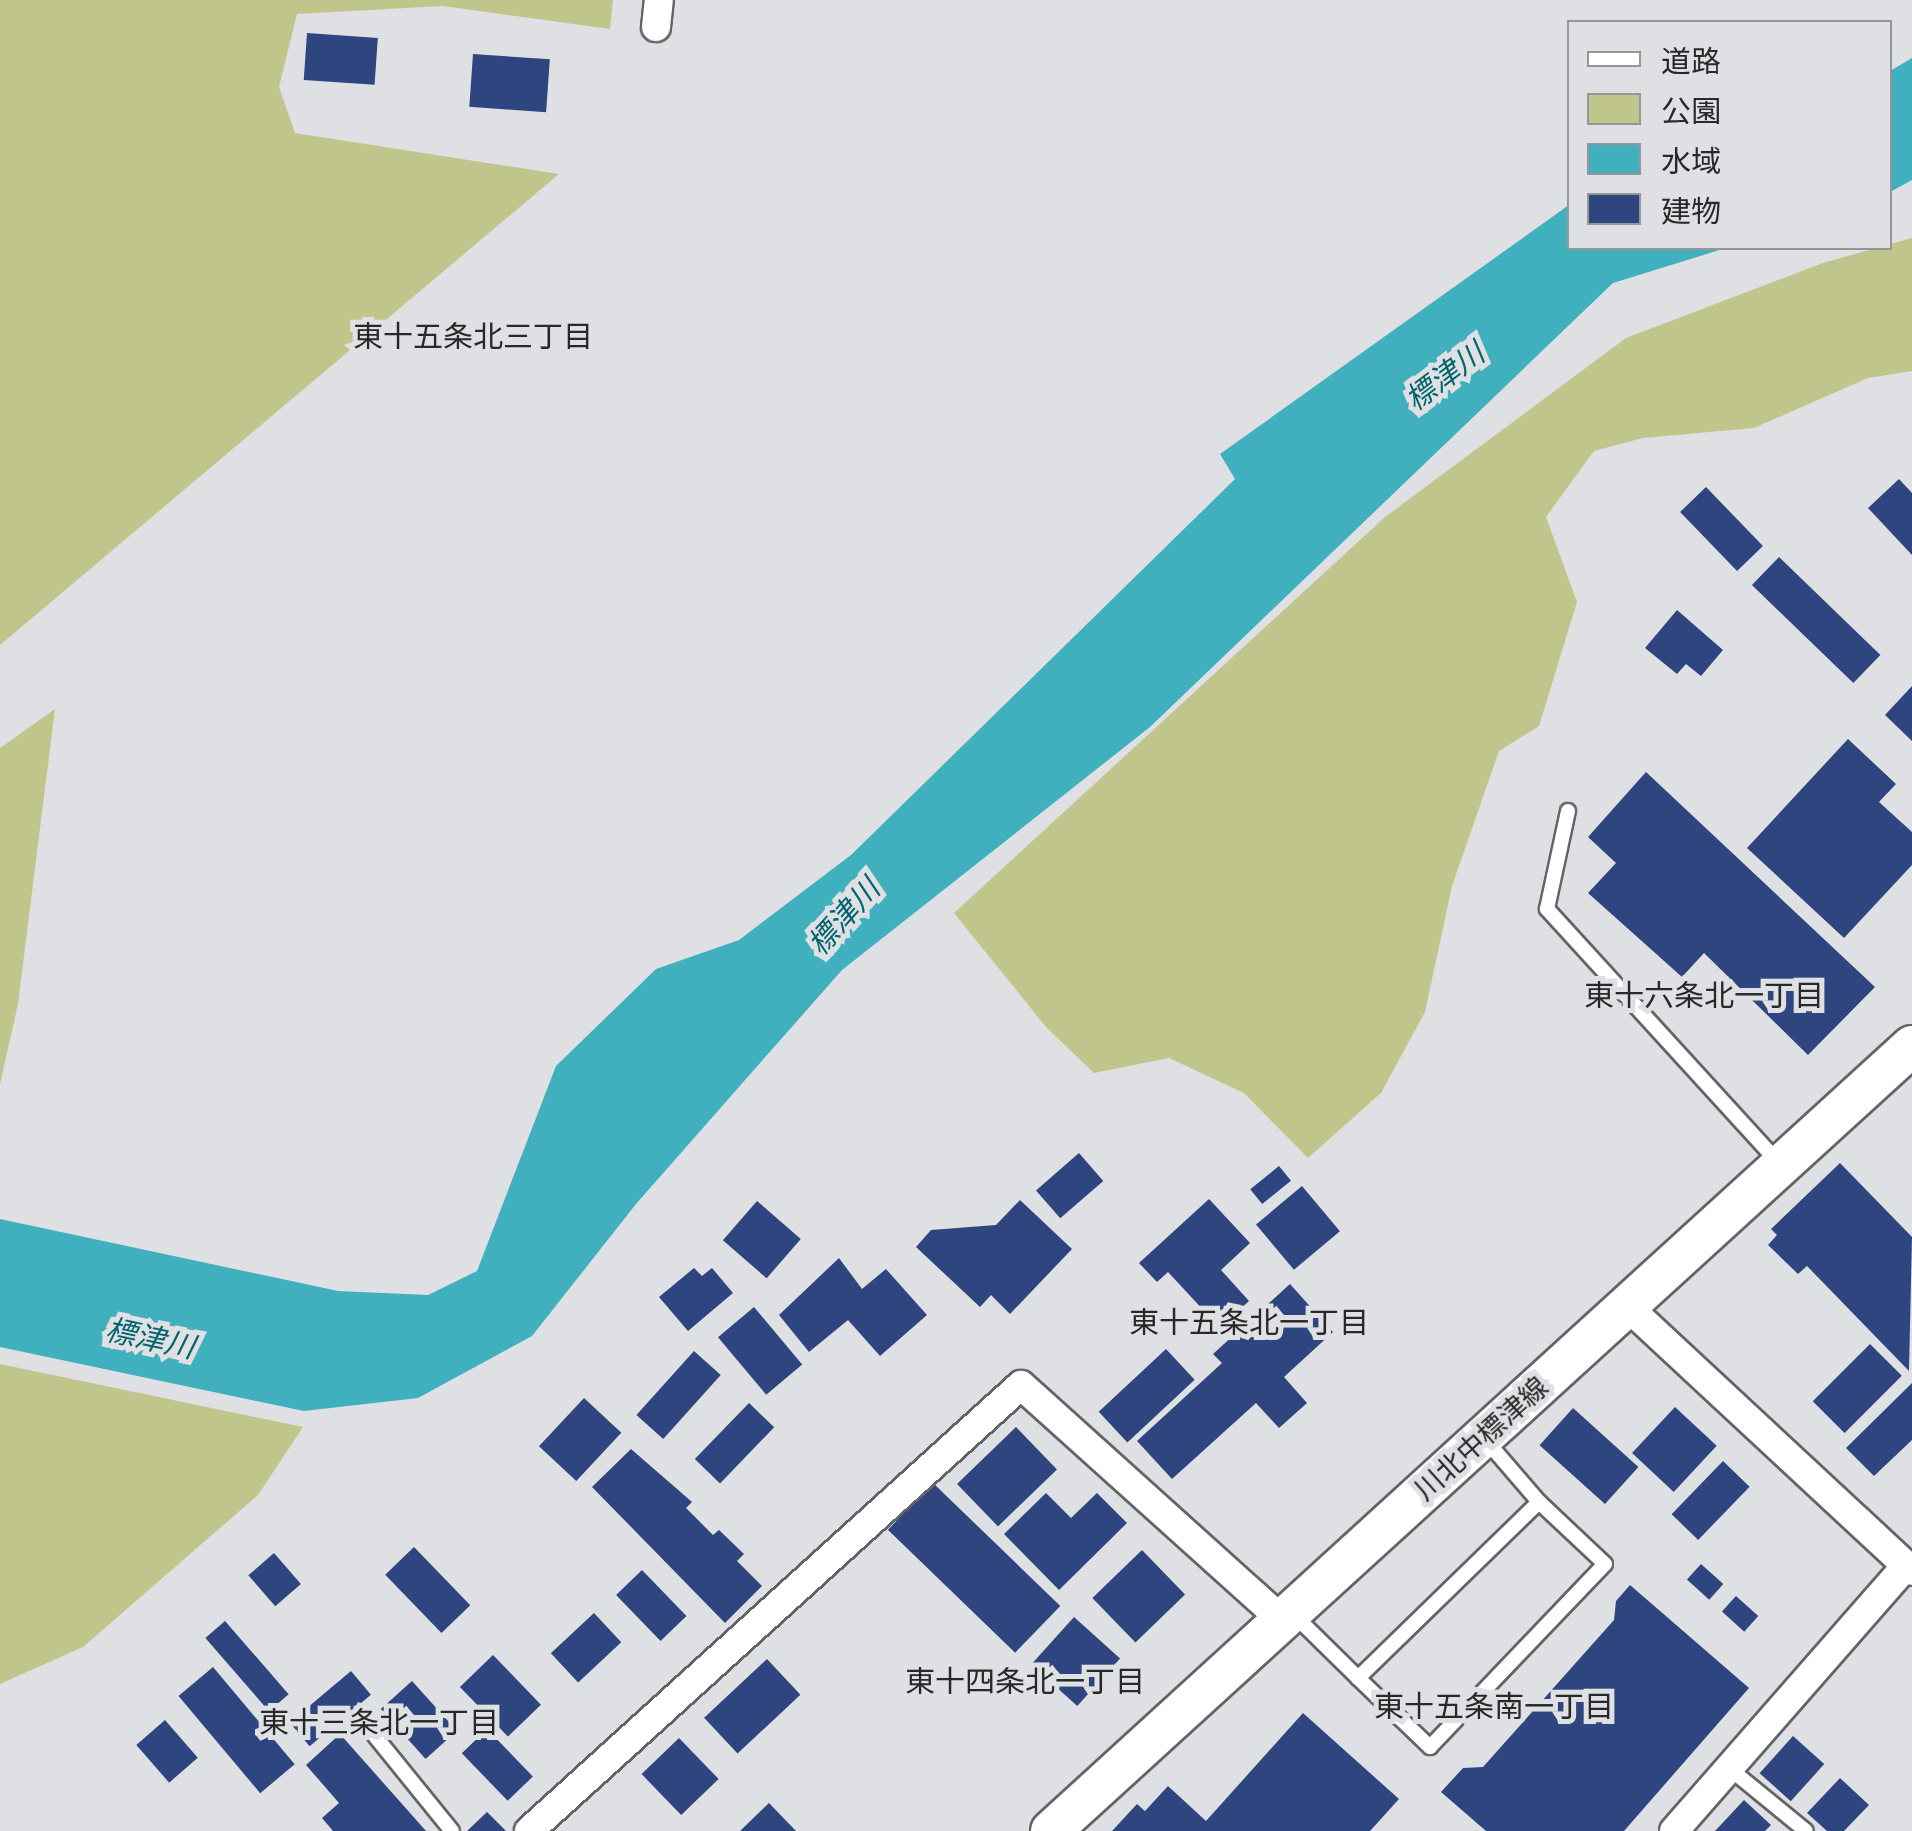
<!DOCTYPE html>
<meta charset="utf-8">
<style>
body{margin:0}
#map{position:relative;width:1912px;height:1831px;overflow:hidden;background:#dfe0e3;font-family:Helvetica,"Noto Sans JP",sans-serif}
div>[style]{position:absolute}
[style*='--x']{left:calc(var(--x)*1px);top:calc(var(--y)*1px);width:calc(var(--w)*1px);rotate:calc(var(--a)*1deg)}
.green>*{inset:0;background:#c0c68b}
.water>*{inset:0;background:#40b0be}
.building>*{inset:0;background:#2f457f;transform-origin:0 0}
.roads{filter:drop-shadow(2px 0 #636467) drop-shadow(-2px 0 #636467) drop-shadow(0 2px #636467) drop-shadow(0 -2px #636467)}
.lane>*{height:14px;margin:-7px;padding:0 7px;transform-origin:7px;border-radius:7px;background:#fff}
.street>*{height:28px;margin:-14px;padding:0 14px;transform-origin:14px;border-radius:14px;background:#fff}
.secondary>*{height:40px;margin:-20px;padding:0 20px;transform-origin:20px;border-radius:20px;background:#fff}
span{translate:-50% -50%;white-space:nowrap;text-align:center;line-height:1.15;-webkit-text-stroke:10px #dfe0e3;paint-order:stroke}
.street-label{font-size:28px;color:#272829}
.neighbourhood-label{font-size:30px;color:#272829}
.water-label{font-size:30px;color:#01646e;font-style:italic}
.legend{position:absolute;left:1567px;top:20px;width:325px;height:230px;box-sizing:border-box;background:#dfe0e3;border:2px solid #959699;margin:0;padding:12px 18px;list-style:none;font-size:30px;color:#272829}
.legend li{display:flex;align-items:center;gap:20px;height:50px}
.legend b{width:50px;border:2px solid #959699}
</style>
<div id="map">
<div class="green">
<div style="clip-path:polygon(0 0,613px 0,610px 29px,443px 6px,297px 14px,279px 87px,295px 133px,559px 174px,0 645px)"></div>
<div style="clip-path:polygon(1912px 238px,1912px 371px,1868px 378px,1754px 428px,1643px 438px,1594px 451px,1546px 517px,1577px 602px,1539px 726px,1499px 751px,1452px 886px,1425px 1012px,1381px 1093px,1308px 1158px,1244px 1093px,1169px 1058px,1094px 1073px,1046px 1027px,954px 913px,1385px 517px,1626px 338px,1823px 263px)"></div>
<div style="clip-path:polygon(55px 709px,18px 1004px,0 1084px,0 748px)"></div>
<div style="clip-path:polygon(0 1364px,303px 1427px,258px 1495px,83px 1647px,0 1684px)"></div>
</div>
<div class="water">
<div style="clip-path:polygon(1912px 58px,1912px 180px,1890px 192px,1890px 71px)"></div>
<div style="clip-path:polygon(1569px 205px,1570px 248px,1726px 248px,1613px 283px,1150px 727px,842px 970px,636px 1204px,532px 1336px,418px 1398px,304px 1411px,0 1347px,0 1219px,338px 1291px,428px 1295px,477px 1271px,556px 1066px,656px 969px,739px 940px,851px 855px,1235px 479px,1220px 454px)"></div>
</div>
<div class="building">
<div style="left:307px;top:33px;width:71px;height:47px;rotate:4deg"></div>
<div style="left:473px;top:54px;width:77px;height:53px;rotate:4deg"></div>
<div style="clip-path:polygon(1899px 479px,1912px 493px,1912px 555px,1868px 508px)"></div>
<div style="left:1706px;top:487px;width:82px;height:36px;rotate:46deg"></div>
<div style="left:1779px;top:557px;width:141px;height:39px;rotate:44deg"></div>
<div style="clip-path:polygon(1677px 610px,1723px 650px,1701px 676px,1686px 664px,1677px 674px,1645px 648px)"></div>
<div style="clip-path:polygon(1912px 686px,1912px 741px,1885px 715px)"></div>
<div style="clip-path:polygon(1848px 739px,1896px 784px,1879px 802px,1912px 832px,1912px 865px,1844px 938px,1747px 848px)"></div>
<div style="clip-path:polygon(1646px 772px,1875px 987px,1808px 1055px,1704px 953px,1682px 977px,1588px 893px,1616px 863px,1588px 837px)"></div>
<div style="left:1079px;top:1153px;width:37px;height:57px;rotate:49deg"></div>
<div style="clip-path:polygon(1840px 1163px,1912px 1237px,1909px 1371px,1807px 1266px,1798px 1274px,1768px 1245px,1777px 1235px,1771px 1229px)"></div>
<div style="left:1279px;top:1166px;width:19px;height:37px;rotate:51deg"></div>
<div style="left:1302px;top:1186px;width:59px;height:60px;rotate:50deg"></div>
<div style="clip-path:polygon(1209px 1199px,1250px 1243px,1221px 1270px,1249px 1301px,1220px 1328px,1168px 1272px,1157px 1282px,1139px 1263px)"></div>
<div style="clip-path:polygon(1020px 1200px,1072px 1249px,1010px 1314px,991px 1295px,980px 1307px,916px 1247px,931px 1230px,996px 1225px)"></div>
<div style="left:757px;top:1201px;width:58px;height:52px;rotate:41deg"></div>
<div style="clip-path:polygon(839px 1258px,862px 1289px,886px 1269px,927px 1315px,880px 1356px,848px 1320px,809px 1352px,779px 1315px)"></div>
<div style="clip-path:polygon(694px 1268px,702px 1276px,712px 1268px,733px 1293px,688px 1331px,659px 1297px)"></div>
<div style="clip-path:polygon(1290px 1284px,1333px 1332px,1284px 1377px,1307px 1403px,1279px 1428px,1256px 1403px,1172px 1479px,1137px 1441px,1222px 1363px,1213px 1354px)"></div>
<div style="left:754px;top:1307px;width:75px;height:47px;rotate:50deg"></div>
<div style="left:1870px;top:1344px;width:45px;height:81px;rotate:45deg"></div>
<div style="left:1166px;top:1349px;width:42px;height:92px;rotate:47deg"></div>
<div style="left:694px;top:1351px;width:36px;height:86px;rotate:42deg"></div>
<div style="clip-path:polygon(1912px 1383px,1912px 1440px,1874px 1476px,1846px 1448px)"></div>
<div style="left:584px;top:1398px;width:51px;height:66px;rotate:43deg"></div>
<div style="left:749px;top:1403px;width:35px;height:78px;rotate:44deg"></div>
<div style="left:1675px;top:1407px;width:57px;height:63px;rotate:43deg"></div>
<div style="left:1573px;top:1408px;width:88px;height:50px;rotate:42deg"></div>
<div style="left:1016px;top:1427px;width:59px;height:82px;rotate:46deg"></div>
<div style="clip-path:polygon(631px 1449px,692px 1502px,686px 1508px,713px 1535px,719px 1530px,744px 1554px,737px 1561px,762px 1586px,725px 1623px,592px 1487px)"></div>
<div style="left:1723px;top:1461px;width:37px;height:74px;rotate:44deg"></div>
<div style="left:933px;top:1483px;width:177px;height:65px;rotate:44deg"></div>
<div style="clip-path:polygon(1046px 1493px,1071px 1518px,1097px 1493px,1127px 1523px,1059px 1590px,1004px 1534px)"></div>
<div style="left:414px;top:1547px;width:81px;height:40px;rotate:46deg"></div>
<div style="left:1142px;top:1550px;width:62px;height:69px;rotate:46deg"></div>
<div style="left:274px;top:1553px;width:41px;height:34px;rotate:49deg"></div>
<div style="left:1701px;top:1564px;width:30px;height:21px;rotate:42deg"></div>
<div style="left:642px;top:1570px;width:64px;height:36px;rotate:46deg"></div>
<div style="clip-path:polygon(1630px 1585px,1749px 1688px,1624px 1831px,1486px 1831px,1441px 1792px,1463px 1768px,1483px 1767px,1614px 1620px,1616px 1601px)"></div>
<div style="left:1736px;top:1596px;width:30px;height:21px;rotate:42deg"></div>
<div style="left:594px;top:1613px;width:40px;height:59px;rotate:47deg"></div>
<div style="left:1074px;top:1617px;width:62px;height:64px;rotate:42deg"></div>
<div style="left:225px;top:1621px;width:97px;height:26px;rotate:49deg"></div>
<div style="left:493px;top:1655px;width:69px;height:46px;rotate:46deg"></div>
<div style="left:767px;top:1659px;width:49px;height:86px;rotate:47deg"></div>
<div style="left:213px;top:1667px;width:127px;height:45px;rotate:50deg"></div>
<div style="left:351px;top:1671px;width:31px;height:80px;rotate:50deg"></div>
<div style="left:412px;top:1681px;width:67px;height:42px;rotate:48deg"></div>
<div style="clip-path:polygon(1303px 1713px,1399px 1799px,1370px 1831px,1112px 1831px,1137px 1804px,1145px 1811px,1168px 1786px,1206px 1821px)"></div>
<div style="left:165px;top:1720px;width:50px;height:38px;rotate:49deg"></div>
<div style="left:487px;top:1729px;width:66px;height:35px;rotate:46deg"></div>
<div style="clip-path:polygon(340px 1734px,426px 1831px,333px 1831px,322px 1818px,339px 1803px,306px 1765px)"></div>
<div style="left:1793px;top:1736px;width:42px;height:50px;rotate:42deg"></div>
<div style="left:679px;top:1738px;width:57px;height:52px;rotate:46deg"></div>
<div style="clip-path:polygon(1840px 1778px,1869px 1805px,1844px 1831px,1827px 1831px,1807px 1813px)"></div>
<div style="clip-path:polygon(1744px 1800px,1771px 1825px,1765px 1831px,1715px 1831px)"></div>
<div style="clip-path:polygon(769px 1803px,796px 1831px,740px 1831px)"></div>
<div style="clip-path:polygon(487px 1812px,506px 1831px,467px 1831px)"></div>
</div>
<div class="roads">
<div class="lane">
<div style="--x:1568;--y:811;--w:100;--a:102.1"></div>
<div style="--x:1547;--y:909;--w:345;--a:47.6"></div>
<div style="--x:1294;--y:1615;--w:90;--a:44.5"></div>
<div style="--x:1358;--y:1678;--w:252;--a:-44.2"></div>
<div style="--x:1539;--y:1502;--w:84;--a:-130.7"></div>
<div style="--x:1358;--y:1678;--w:100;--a:43.8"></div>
<div style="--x:1430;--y:1747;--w:253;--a:-46.3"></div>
<div style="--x:1605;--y:1564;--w:91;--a:-136.8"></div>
<div style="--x:375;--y:1736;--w:122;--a:51"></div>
<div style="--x:1729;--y:1768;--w:99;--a:39.3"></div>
</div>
<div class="street">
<div style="--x:656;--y:27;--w:27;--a:-84"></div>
<div style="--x:1629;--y:1308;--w:386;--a:42.9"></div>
<div style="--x:529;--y:1831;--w:664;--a:-42.19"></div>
<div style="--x:1021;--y:1385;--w:347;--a:42"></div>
<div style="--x:1674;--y:1831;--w:352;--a:-48.8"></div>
</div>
<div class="secondary">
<div style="--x:1051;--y:1831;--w:1165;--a:-42.36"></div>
</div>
</div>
<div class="street-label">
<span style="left:1482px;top:1439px;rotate:-42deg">川北中標津線</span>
</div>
<div class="neighbourhood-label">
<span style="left:473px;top:337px">東十五条北三丁目</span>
<span style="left:1704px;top:996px">東十六条北一丁目</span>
<span style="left:1249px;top:1323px">東十五条北一丁目</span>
<span style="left:1025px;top:1682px">東十四条北一丁目</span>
<span style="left:1494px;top:1707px">東十五条南一丁目</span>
<span style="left:379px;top:1723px">東十三条北一丁目</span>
</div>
<div class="water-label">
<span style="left:1445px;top:377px;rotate:-37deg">標津川</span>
<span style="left:844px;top:917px;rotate:-48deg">標津川</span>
<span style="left:150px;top:1339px;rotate:12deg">標津川</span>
</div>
<ul class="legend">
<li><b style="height:12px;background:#fff"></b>道路</li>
<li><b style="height:28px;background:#c0c68b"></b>公園</li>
<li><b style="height:28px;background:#40b0be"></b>水域</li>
<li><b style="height:28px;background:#2f457f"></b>建物</li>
</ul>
</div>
